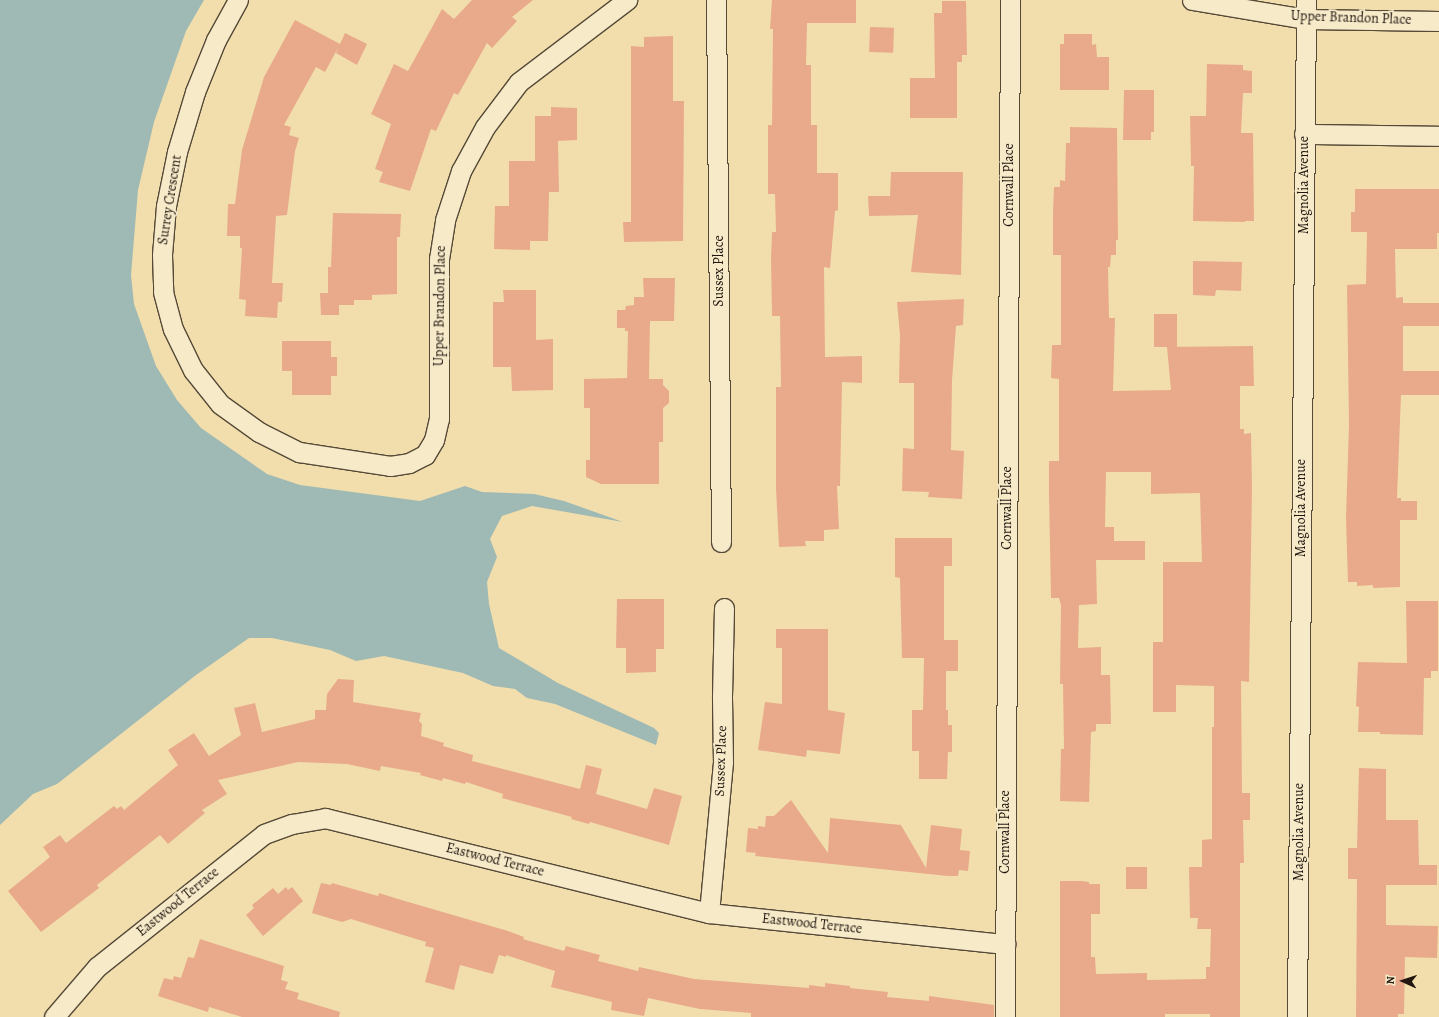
<!DOCTYPE html>
<style>
body{margin:0}
#map{position:relative;width:1439px;height:1017px;overflow:hidden;background:#f1deac;font-family:Alegreya,serif}
div>[style]{position:absolute}
[style*='--x']{left:calc(var(--x)*1px);top:calc(var(--y)*1px);width:calc(var(--w)*1px);rotate:calc(var(--a)*1deg)}
.water>*{inset:0;background:#9fb9b4}
.building>*{inset:0;background:#e9aa8b;transform-origin:0 0}
.roads{filter:drop-shadow(1px 0 #554937) drop-shadow(-1px 0 #554937) drop-shadow(0 1px #554937) drop-shadow(0 -1px #554937)}
.street>*{height:19px;margin:-9.5px;padding:0 9.5px;transform-origin:9.5px;border-radius:9.5px;background:#f6eac9}
span{translate:-50% -50%;white-space:nowrap;text-align:center;line-height:1.15;-webkit-text-stroke:4px #f6eac9;paint-order:stroke}
.street-label{font-size:14px;color:#211710}
.north{position:absolute;left:1383px;top:961px;width:40px;height:40px;-webkit-text-stroke:3px #f6eac9;paint-order:stroke;rotate:273deg;font-size:11px;font-weight:700;line-height:16px;text-align:center;color:#211710}
.north::after{content:'';display:block;margin:auto;width:14px;height:18px;background:#211710;clip-path:polygon(50% 0,100% 100%,50% 72%,0 100%)}
</style>
<div id="map">
<div class="water">
<div style="clip-path:polygon(0 0,204px 0,186px 31px,154px 122px,138px 190px,131px 275px,134px 304px,156px 366px,177px 400px,201px 428px,267px 474px,300px 485px,420px 501px,465px 486px,482px 492px,534px 494px,564px 501px,623px 522px,532px 506px,502px 516px,490px 539px,497px 557px,487px 582px,489px 604px,499px 648px,558px 683px,654px 728px,659px 733px,656px 745px,555px 704px,527px 698px,515px 689px,493px 686px,463px 673px,384px 656px,356px 661px,330px 650px,272px 638px,249px 638px,196px 675px,57px 784px,33px 794px,0 825px)"></div>
</div>
<div class="building">
<div style="clip-path:polygon(472px 0,533px 0,512px 17px,517px 21px,492px 48px,487px 43px,458px 95px,454px 93px,436px 131px,431px 129px,410px 191px,379px 182px,383px 172px,375px 169px,391px 124px,371px 114px,394px 64px,408px 71px,442px 9px,454px 19px)"></div>
<div style="clip-path:polygon(772px 0,856px 0,856px 23px,807px 23px,806px 65px,811px 65px,811px 125px,817px 125px,817px 173px,838px 173px,838px 210px,835px 211px,830px 268px,824px 267px,825px 357px,862px 356px,862px 383px,842px 382px,840px 486px,837px 486px,839px 529px,824px 530px,824px 541px,805px 541px,806px 546px,779px 547px,776px 489px,776px 387px,781px 387px,780px 316px,772px 316px,771px 259px,772px 232px,776px 232px,775px 194px,768px 194px,768px 125px,772px 125px,773px 29px,770px 29px)"></div>
<div style="clip-path:polygon(942px 1px,966px 1px,967px 55px,962px 55px,962px 62px,957px 62px,957px 118px,910px 118px,910px 78px,935px 78px,934px 13px,942px 13px)"></div>
<div style="clip-path:polygon(295px 20px,340px 44px,345px 33px,367px 44px,357px 65px,336px 53px,338px 48px,325px 72px,316px 67px,284px 125px,291px 127px,289px 135px,299px 138px,295px 151px,287px 215px,276px 216px,272px 283px,283px 283px,282px 302px,278px 302px,277px 318px,245px 316px,246px 300px,239px 299px,242px 248px,240px 248px,240px 236px,227px 236px,228px 204px,235px 204px,242px 150px,264px 77px)"></div>
<div style="left:870px;top:27px;width:24px;height:25px;rotate:2deg"></div>
<div style="clip-path:polygon(1064px 34px,1092px 34px,1092px 45px,1096px 44px,1097px 57px,1109px 57px,1109px 90px,1060px 90px,1060px 44px,1064px 44px)"></div>
<div style="clip-path:polygon(673px 36px,673px 101px,684px 101px,683px 241px,624px 242px,623px 222px,631px 222px,631px 46px,644px 47px,644px 37px)"></div>
<div style="clip-path:polygon(1207px 64px,1243px 65px,1243px 70px,1252px 71px,1252px 93px,1243px 93px,1241px 133px,1253px 133px,1254px 221px,1245px 221px,1245px 222px,1193px 221px,1194px 166px,1191px 166px,1190px 116px,1206px 116px)"></div>
<div style="clip-path:polygon(1124px 90px,1154px 90px,1154px 132px,1151px 132px,1151px 140px,1123px 140px)"></div>
<div style="clip-path:polygon(551px 107px,577px 108px,577px 140px,558px 141px,559px 192px,549px 192px,548px 241px,530px 241px,530px 250px,494px 249px,495px 206px,509px 206px,509px 161px,535px 161px,535px 116px,551px 116px)"></div>
<div style="clip-path:polygon(1070px 127px,1117px 128px,1118px 240px,1116px 240px,1116px 255px,1111px 255px,1110px 267px,1108px 267px,1109px 318px,1115px 318px,1113px 391px,1171px 390px,1167px 347px,1253px 346px,1254px 386px,1240px 386px,1240px 429px,1244px 429px,1244px 434px,1251px 433px,1252px 488px,1249px 682px,1241px 681px,1242px 793px,1250px 793px,1250px 820px,1243px 820px,1244px 863px,1240px 863px,1240px 1017px,1210px 1017px,1210px 1014px,1165px 1014px,1165px 1017px,1060px 1017px,1060px 881px,1081px 881px,1089px 882px,1089px 884px,1100px 884px,1100px 914px,1091px 914px,1091px 957px,1095px 957px,1096px 974px,1147px 973px,1147px 980px,1206px 979px,1206px 967px,1210px 967px,1211px 929px,1197px 929px,1198px 918px,1190px 918px,1189px 867px,1202px 867px,1202px 840px,1212px 839px,1212px 727px,1214px 727px,1214px 686px,1176px 685px,1176px 712px,1153px 712px,1153px 642px,1163px 642px,1163px 562px,1202px 562px,1200px 493px,1151px 494px,1151px 472px,1106px 472px,1105px 527px,1114px 527px,1114px 541px,1145px 541px,1145px 560px,1096px 560px,1097px 604px,1079px 605px,1078px 648px,1101px 647px,1101px 675px,1110px 675px,1111px 724px,1096px 724px,1096px 731px,1091px 732px,1089px 802px,1060px 801px,1061px 749px,1064px 749px,1063px 684px,1060px 684px,1061px 605px,1059px 598px,1051px 598px,1049px 494px,1049px 461px,1059px 461px,1059px 379px,1051px 378px,1052px 345px,1061px 345px,1061px 255px,1053px 255px,1053px 212px,1054px 187px,1060px 187px,1060px 180px,1065px 181px,1066px 143px,1070px 143px)"></div>
<div style="clip-path:polygon(891px 172px,963px 172px,961px 275px,911px 272px,918px 215px,869px 216px,868px 196px,890px 196px)"></div>
<div style="clip-path:polygon(1355px 189px,1439px 189px,1439px 233px,1437px 233px,1437px 249px,1395px 249px,1396px 298px,1403px 297px,1403px 303px,1439px 303px,1439px 326px,1403px 326px,1403px 371px,1439px 371px,1439px 395px,1401px 395px,1397px 498px,1401px 498px,1401px 501px,1417px 501px,1417px 520px,1400px 520px,1400px 587px,1373px 588px,1373px 585px,1357px 586px,1357px 582px,1348px 582px,1346px 518px,1349px 425px,1347px 285px,1366px 284px,1367px 232px,1351px 232px,1351px 212px,1355px 212px)"></div>
<div style="clip-path:polygon(333px 213px,401px 214px,400px 237px,397px 237px,397px 294px,372px 295px,372px 300px,354px 300px,354px 305px,339px 305px,339px 315px,321px 315px,320px 293px,328px 293px,328px 267px,331px 267px)"></div>
<div style="clip-path:polygon(1193px 261px,1242px 262px,1241px 291px,1216px 290px,1215px 296px,1193px 295px)"></div>
<div style="clip-path:polygon(643px 278px,675px 278px,674px 321px,650px 321px,649px 379px,663px 379px,663px 385px,669px 391px,669px 403px,663px 408px,663px 442px,659px 442px,659px 484px,601px 484px,586px 477px,586px 460px,590px 460px,590px 408px,584px 408px,584px 379px,627px 378px,628px 331px,625px 331px,625px 328px,617px 328px,617px 310px,625px 310px,626px 306px,634px 305px,634px 297px,644px 297px)"></div>
<div style="clip-path:polygon(503px 290px,536px 290px,536px 340px,553px 339px,553px 390px,512px 391px,511px 367px,493px 367px,493px 302px,504px 302px)"></div>
<div style="clip-path:polygon(964px 299px,963px 325px,956px 326px,952px 380px,951px 450px,964px 451px,962px 499px,928px 497px,929px 492px,902px 491px,903px 448px,914px 449px,914px 383px,899px 383px,900px 335px,897px 302px)"></div>
<div style="left:1154px;top:314px;width:23px;height:33px"></div>
<div style="clip-path:polygon(282px 341px,331px 341px,331px 357px,337px 357px,337px 376px,331px 376px,331px 395px,292px 395px,292px 371px,282px 371px)"></div>
<div style="clip-path:polygon(895px 538px,952px 538px,952px 566px,944px 566px,944px 640px,958px 640px,958px 671px,946px 671px,946px 710px,948px 710px,948px 725px,952px 725px,952px 752px,948px 752px,947px 779px,919px 779px,919px 751px,912px 751px,912px 710px,923px 710px,924px 658px,902px 658px,900px 578px,895px 577px)"></div>
<div style="clip-path:polygon(617px 599px,664px 599px,664px 649px,656px 649px,656px 672px,626px 673px,626px 648px,616px 648px)"></div>
<div style="clip-path:polygon(1406px 601px,1438px 601px,1438px 671px,1431px 671px,1431px 678px,1424px 678px,1423px 735px,1380px 734px,1380px 732px,1358px 732px,1359px 707px,1356px 706px,1358px 662px,1407px 663px)"></div>
<div style="clip-path:polygon(776px 629px,828px 629px,828px 710px,845px 713px,840px 754px,807px 750px,806px 757px,758px 750px,765px 702px,782px 704px,782px 648px,776px 648px)"></div>
<div style="clip-path:polygon(338px 679px,354px 680px,353px 702px,421px 713px,419px 721px,422px 724px,421px 736px,444px 743px,443px 746px,473px 755px,472px 761px,580px 789px,586px 765px,602px 769px,596px 794px,647px 809px,654px 788px,682px 796px,669px 845px,590px 822px,589px 824px,571px 819px,572px 817px,502px 798px,503px 794px,466px 782px,465px 784px,443px 778px,442px 781px,420px 775px,421px 773px,381px 766px,380px 771px,347px 764px,298px 762px,218px 780px,227px 794px,202px 810px,205px 813px,168px 844px,160px 835px,97px 885px,99px 888px,41px 932px,8px 891px,50px 857px,43px 847px,60px 835px,66px 843px,114px 806px,117px 809px,121px 806px,124px 810px,178px 765px,168px 750px,194px 733px,209px 756px,241px 735px,234px 708px,255px 703px,262px 732px,315px 719px,315px 710px,326px 710px,327px 694px)"></div>
<div style="clip-path:polygon(1359px 768px,1386px 769px,1386px 820px,1418px 820px,1419px 865px,1437px 865px,1437px 885px,1386px 885px,1386px 925px,1438px 926px,1437px 958px,1405px 957px,1404px 1014px,1398px 1014px,1398px 1017px,1356px 1017px,1357px 879px,1348px 879px,1348px 848px,1357px 848px)"></div>
<div style="clip-path:polygon(791px 800px,828px 853px,830px 818px,901px 825px,926px 868px,931px 825px,962px 829px,960px 850px,970px 851px,968px 871px,959px 870px,958px 876px,948px 876px,755px 856px,756px 853px,746px 852px,748px 828px,758px 829px,758px 826px,765px 827px,766px 816px,774px 816px)"></div>
<div style="left:1126px;top:867px;width:21px;height:22px"></div>
<div style="clip-path:polygon(321px 883px,331px 885px,332px 883px,378px 896px,379px 893px,398px 899px,508px 931px,524px 937px,523px 939px,564px 951px,566px 946px,600px 955px,598px 961px,638px 971px,639px 967px,694px 979px,809px 988px,809px 985px,825px 987px,825px 983px,850px 986px,850px 988px,888px 992px,887px 997px,929px 1001px,929px 996px,994px 1005px,994px 1017px,751px 1017px,751px 1013px,700px 1009px,648px 998px,644px 1016px,611px 1010px,612px 1002px,551px 987px,555px 971px,506px 955px,506px 957px,499px 955px,493px 974px,460px 965px,454px 990px,425px 982px,434px 948px,425px 946px,426px 942px,351px 919px,342px 922px,312px 913px)"></div>
<div style="clip-path:polygon(286px 887px,288px 890px,292px 887px,303px 901px,263px 936px,246px 915px,254px 908px,252px 905px,273px 888px,278px 894px)"></div>
<div style="clip-path:polygon(200px 939px,284px 966px,281px 980px,288px 982px,285px 989px,299px 993px,297px 999px,340px 1012px,339px 1017px,242px 1017px,209px 1007px,208px 1012px,158px 996px,164px 978px,173px 980px,174px 976px,181px 978px,188px 957px,194px 958px)"></div>
</div>
<div class="roads">
<div class="street">
<div style="--x:238;--y:0;--w:46;--a:118.8"></div>
<div style="--x:216;--y:40;--w:56;--a:112"></div>
<div style="--x:195;--y:92;--w:63;--a:106.7"></div>
<div style="--x:177;--y:152;--w:55;--a:101.5"></div>
<div style="--x:166;--y:206;--w:49;--a:94.7"></div>
<div style="--x:162;--y:255;--w:37;--a:88"></div>
<div style="--x:163;--y:292;--w:38;--a:75"></div>
<div style="--x:173;--y:329;--w:46;--a:64"></div>
<div style="--x:193;--y:370;--w:43;--a:51.5"></div>
<div style="--x:220;--y:404;--w:48;--a:35.7"></div>
<div style="--x:259;--y:432;--w:45;--a:26.6"></div>
<div style="--x:299;--y:452;--w:92;--a:8.7"></div>
<div style="--x:390;--y:466;--w:19;--a:-9"></div>
<div style="--x:409;--y:463;--w:18;--a:-27"></div>
<div style="--x:425;--y:455;--w:17;--a:-59"></div>
<div style="--x:434;--y:440;--w:22;--a:-77"></div>
<div style="--x:439;--y:419;--w:160;--a:-90"></div>
<div style="--x:439;--y:259;--w:39;--a:-81"></div>
<div style="--x:445;--y:220;--w:52;--a:-71.9"></div>
<div style="--x:461;--y:171;--w:50;--a:-61.4"></div>
<div style="--x:485;--y:127;--w:56;--a:-52.9"></div>
<div style="--x:519;--y:82;--w:136;--a:-37.2"></div>
<div style="--x:716;--y:0;--w:542;--a:89.47"></div>
<div style="--x:1192;--y:0;--w:116;--a:9.5"></div>
<div style="--x:1306;--y:19;--w:133;--a:0.9"></div>
<div style="--x:1304;--y:134;--w:135;--a:0.8"></div>
<div style="--x:709;--y:913;--w:152;--a:-84.7"></div>
<div style="--x:723;--y:762;--w:66;--a:-90.9"></div>
<div style="--x:722;--y:696;--w:88;--a:-88.7"></div>
<div style="--x:54;--y:1017;--w:66;--a:-49.3"></div>
<div style="--x:97;--y:967;--w:213;--a:-38.5"></div>
<div style="--x:264;--y:834;--w:30;--a:-20"></div>
<div style="--x:292;--y:824;--w:34;--a:-10"></div>
<div style="--x:325;--y:818;--w:396;--a:13.9"></div>
<div style="--x:709;--y:913;--w:298;--a:6"></div>
<div style="--x:1005;--y:1017;--w:1017;--a:-89.72"></div>
<div style="--x:1297;--y:1017;--w:1017;--a:-89.49"></div>
</div>
</div>
<div class="street-label">
<span style="left:1351px;top:18px;rotate:2deg">Upper Brandon Place</span>
<span style="left:1009px;top:185px;rotate:-90deg">Cornwall Place</span>
<span style="left:1304px;top:185px;rotate:-90deg">Magnolia Avenue</span>
<span style="left:170px;top:200px;rotate:-81deg">Surrey Crescent</span>
<span style="left:719px;top:271px;rotate:-90deg">Sussex Place</span>
<span style="left:440px;top:306px;rotate:-89deg">Upper Brandon Place</span>
<span style="left:1007px;top:508px;rotate:-90deg">Cornwall Place</span>
<span style="left:1301px;top:508px;rotate:-90deg">Magnolia Avenue</span>
<span style="left:721px;top:761px;rotate:-88deg">Sussex Place</span>
<span style="left:1005px;top:832px;rotate:-90deg">Cornwall Place</span>
<span style="left:1299px;top:832px;rotate:-90deg">Magnolia Avenue</span>
<span style="left:495px;top:860px;rotate:14deg">Eastwood Terrace</span>
<span style="left:178px;top:902px;rotate:-39deg">Eastwood Terrace</span>
<span style="left:812px;top:924px;rotate:6deg">Eastwood Terrace</span>
</div>
<div class="north">N</div>
</div>
